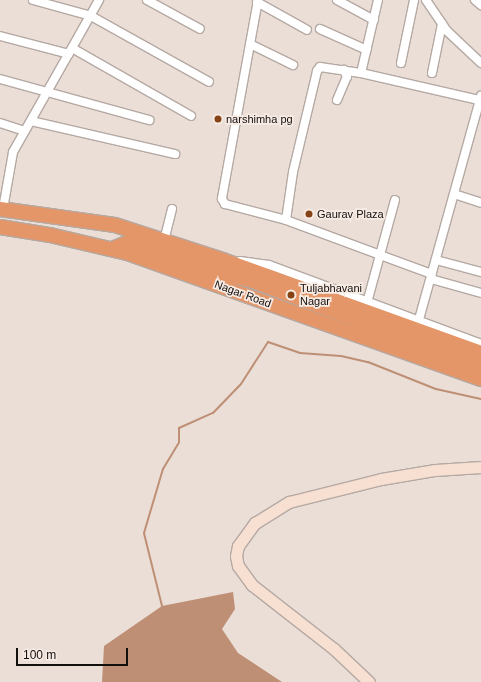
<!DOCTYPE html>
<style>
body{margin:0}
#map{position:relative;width:481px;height:682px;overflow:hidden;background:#eaded7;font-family:Arial,sans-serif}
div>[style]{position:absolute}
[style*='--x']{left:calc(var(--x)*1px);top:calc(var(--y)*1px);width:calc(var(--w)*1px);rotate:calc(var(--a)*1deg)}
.water>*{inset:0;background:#be8f75}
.stream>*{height:2px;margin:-1px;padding:0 1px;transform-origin:1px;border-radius:1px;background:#be8f75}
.roads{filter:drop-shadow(1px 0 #b5a9a3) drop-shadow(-1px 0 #b5a9a3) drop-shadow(0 1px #b5a9a3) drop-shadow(0 -1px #b5a9a3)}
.street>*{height:8px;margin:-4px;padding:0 4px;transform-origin:4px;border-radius:4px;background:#fff}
.secondary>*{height:11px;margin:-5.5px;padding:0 5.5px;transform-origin:5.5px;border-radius:5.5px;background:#f7e0d2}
.highway>*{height:14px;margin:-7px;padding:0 7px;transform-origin:7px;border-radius:7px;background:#e59668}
.dots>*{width:11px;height:11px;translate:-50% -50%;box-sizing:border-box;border:2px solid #f7ebe4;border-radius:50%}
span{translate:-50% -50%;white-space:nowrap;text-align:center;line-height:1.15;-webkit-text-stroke:3.5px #f7ebe4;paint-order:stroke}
.poi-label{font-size:11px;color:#130f0d}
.left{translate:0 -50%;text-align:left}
.street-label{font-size:11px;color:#130f0d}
.scale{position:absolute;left:16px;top:648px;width:112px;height:18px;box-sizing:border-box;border:2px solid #130f0d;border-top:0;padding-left:5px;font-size:12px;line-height:14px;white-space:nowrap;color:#130f0d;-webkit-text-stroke:3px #f7ebe4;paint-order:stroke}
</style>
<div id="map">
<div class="water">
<div style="clip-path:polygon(233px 592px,235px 609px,222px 629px,238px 653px,282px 682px,102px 682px,104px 646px,162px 606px)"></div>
</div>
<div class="stream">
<div style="--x:162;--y:606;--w:75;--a:-103.9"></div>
<div style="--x:144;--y:533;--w:67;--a:-73.5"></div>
<div style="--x:163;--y:469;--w:31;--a:-59"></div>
<div style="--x:179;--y:442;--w:14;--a:-90"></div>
<div style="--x:179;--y:428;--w:37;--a:-24"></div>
<div style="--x:213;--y:413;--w:40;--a:-46"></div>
<div style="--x:241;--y:384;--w:50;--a:-57.3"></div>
<div style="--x:268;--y:342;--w:34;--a:19"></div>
<div style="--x:300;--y:353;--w:41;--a:4.2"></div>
<div style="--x:341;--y:356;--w:28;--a:13"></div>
<div style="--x:368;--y:362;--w:73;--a:21.7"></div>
<div style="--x:436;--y:389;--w:46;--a:12.5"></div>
</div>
<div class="roads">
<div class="street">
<div style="--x:33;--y:0;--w:60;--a:15.4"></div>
<div style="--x:91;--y:16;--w:135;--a:29.2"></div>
<div style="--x:147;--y:0;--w:60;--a:28.7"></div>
<div style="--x:258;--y:0;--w:202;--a:100.3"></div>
<div style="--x:222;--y:199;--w:6;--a:59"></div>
<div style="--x:225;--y:204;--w:63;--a:14.7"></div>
<div style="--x:286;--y:220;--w:100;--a:20.4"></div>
<div style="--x:380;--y:255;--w:50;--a:105.2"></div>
<div style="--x:337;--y:0;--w:42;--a:28.4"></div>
<div style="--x:426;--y:0;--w:36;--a:56"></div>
<div style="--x:446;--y:30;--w:48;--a:43.3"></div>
<div style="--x:475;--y:0;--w:8;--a:40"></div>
<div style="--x:257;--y:2;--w:57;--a:29.2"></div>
<div style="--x:320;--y:29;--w:51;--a:24.1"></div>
<div style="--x:0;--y:36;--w:71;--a:14.6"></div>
<div style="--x:250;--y:44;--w:48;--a:26"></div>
<div style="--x:72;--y:48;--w:137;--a:29.7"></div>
<div style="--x:401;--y:63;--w:64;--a:-78.3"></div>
<div style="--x:361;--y:73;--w:75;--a:-76.9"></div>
<div style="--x:432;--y:73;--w:50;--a:-78.5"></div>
<div style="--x:0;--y:79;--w:155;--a:15.4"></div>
<div style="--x:337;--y:100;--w:25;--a:-67"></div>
<div style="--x:347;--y:77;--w:8;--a:-113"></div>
<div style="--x:31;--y:121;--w:148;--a:12.9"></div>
<div style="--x:0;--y:123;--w:26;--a:18"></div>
<div style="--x:454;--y:194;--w:28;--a:18"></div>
<div style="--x:395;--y:200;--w:57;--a:105.3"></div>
<div style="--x:380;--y:255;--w:55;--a:20.1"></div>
<div style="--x:3;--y:209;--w:58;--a:-80"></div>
<div style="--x:13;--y:152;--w:175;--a:-60.5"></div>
<div style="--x:286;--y:220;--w:49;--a:-81.7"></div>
<div style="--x:293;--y:172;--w:104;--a:-76.6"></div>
<div style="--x:317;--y:71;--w:5;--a:-53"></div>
<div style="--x:320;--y:67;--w:41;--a:8.3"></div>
<div style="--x:361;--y:73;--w:121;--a:12.9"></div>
<div style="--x:164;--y:241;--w:33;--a:-76"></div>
<div style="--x:436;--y:260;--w:47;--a:14.9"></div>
<div style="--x:240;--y:261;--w:29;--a:8"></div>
<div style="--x:269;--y:265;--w:226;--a:20.4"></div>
<div style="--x:431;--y:279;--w:52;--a:15.6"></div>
<div style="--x:418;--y:323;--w:236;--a:-74.5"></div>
</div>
<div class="secondary">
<div style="--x:369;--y:682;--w:48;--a:-136.7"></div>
<div style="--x:334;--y:649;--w:104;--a:-142"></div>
<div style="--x:252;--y:585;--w:24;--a:-126"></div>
<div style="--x:238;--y:566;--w:10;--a:-101"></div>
<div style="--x:236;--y:556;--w:10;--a:-79"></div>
<div style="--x:238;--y:546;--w:29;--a:-54"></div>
<div style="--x:255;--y:523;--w:40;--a:-32"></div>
<div style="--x:289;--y:502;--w:95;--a:-14"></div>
<div style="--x:381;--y:479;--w:55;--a:-9.5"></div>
<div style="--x:435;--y:470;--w:46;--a:-3.7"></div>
</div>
<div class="highway">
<div style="--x:0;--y:209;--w:116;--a:7.9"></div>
<div style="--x:115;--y:225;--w:114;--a:18"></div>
<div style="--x:223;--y:260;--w:274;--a:19.8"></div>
<div style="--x:0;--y:227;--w:51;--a:9.1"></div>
<div style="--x:50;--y:235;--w:79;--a:13.2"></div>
<div style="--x:127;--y:253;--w:376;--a:19.6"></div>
<div style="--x:112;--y:249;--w:18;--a:-22"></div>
<div style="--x:129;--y:242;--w:104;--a:18.4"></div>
<div style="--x:228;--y:275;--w:23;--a:13"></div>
<div style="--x:250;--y:280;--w:247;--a:20.6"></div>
</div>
</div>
<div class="dots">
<div style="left:218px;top:119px;background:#864315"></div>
<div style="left:309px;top:214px;background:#864315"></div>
<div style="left:291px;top:295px;background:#864315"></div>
</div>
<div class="poi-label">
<span class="left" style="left:226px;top:119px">narshimha pg</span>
<span class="left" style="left:317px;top:214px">Gaurav Plaza</span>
<span class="left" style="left:300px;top:295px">Tuljabhavani<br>Nagar</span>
</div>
<div class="street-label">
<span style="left:243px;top:294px;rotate:20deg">Nagar Road</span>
</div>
<div class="scale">100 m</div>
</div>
